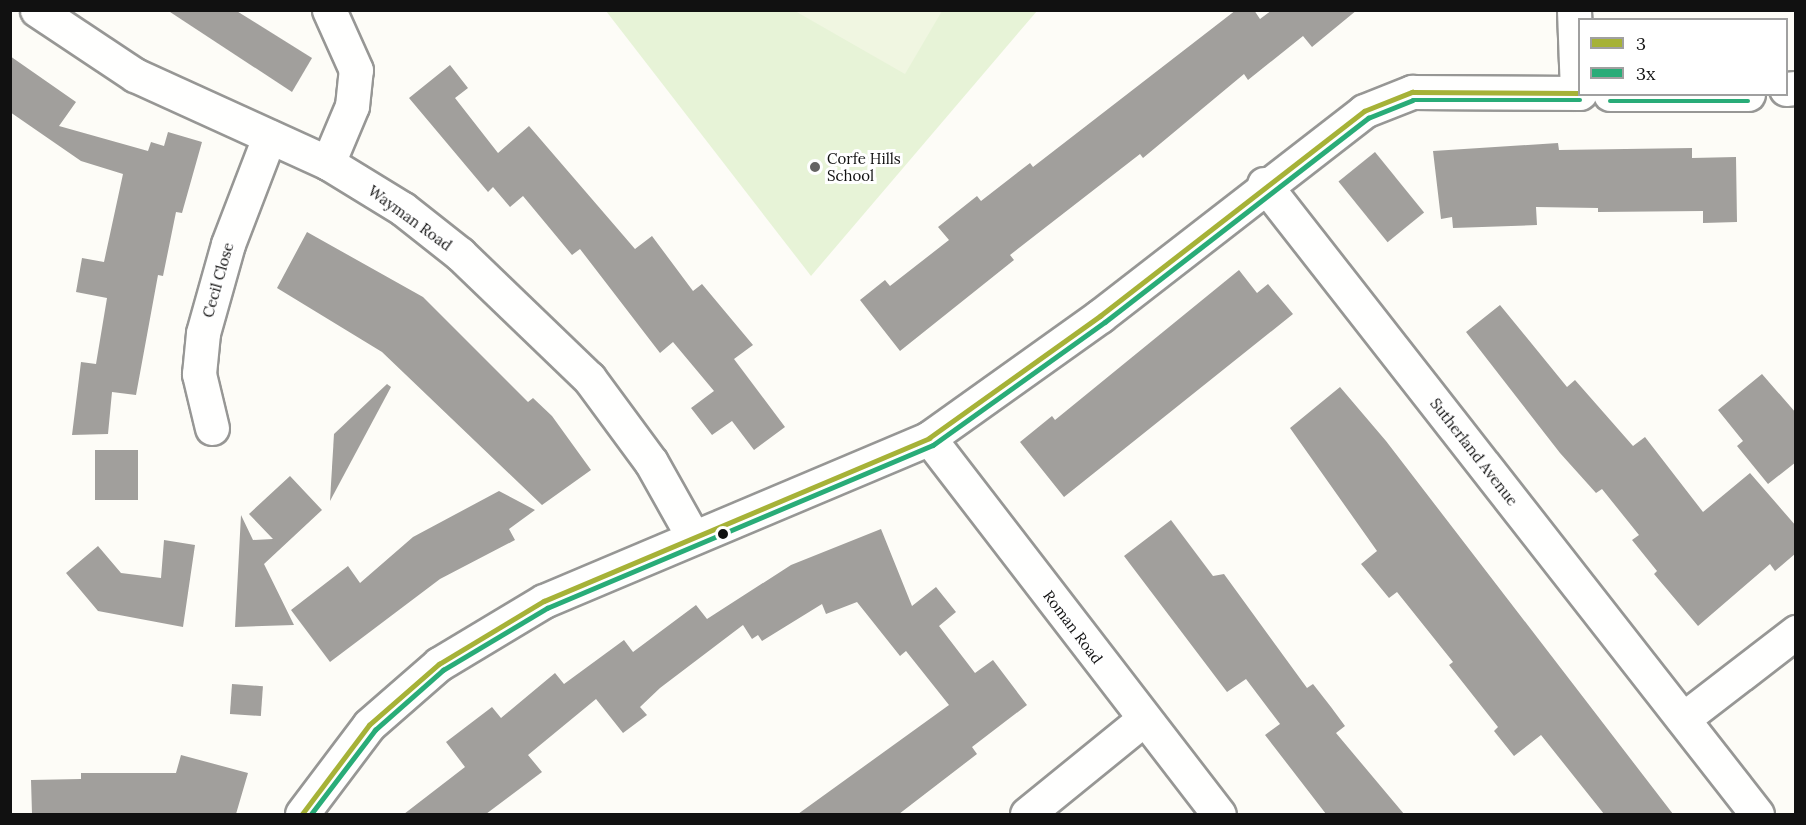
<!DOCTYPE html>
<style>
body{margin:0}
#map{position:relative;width:1806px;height:825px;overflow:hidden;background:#fdfcf7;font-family:Lora,serif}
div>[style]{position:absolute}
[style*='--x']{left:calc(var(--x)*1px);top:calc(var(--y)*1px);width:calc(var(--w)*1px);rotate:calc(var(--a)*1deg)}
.green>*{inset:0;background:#e7f3d7}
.pitch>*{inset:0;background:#f0f6e1}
.building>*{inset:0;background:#a19f9c;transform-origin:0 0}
.roads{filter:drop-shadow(2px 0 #979795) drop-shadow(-2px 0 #979795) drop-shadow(0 2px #979795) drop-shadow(0 -2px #979795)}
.street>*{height:33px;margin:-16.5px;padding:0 16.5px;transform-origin:16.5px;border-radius:16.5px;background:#fffffe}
.bus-1>*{height:4.5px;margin:-2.25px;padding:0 2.25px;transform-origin:2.25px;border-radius:2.25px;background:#a6b237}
.bus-2>*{height:4.5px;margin:-2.25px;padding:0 2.25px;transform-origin:2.25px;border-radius:2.25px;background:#29ac78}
.dots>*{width:16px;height:16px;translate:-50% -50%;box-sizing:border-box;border:3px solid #fff;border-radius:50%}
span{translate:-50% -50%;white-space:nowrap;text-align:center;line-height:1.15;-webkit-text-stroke:6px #fff;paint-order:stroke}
.poi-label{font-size:15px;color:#111}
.left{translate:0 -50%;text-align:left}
.street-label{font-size:15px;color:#111}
.frame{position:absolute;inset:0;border:12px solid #111;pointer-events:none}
.legend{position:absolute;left:1578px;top:18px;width:210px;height:78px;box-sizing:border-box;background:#fff;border:2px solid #a0a0a0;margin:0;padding:8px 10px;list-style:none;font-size:18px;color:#111}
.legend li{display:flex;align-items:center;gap:12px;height:30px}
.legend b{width:30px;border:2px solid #a0a0a0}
</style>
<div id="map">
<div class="green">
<div style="clip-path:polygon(606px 11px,1037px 11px,811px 276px)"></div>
</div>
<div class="pitch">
<div style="clip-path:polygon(795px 11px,942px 11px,905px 74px)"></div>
</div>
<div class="building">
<div style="clip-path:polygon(167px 10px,235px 10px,312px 58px,292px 92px)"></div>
<div style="clip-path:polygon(1236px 10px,1254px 10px,1260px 19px,1272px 10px,1357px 10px,1312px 47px,1303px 36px,1248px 80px,1244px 74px,1143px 158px,1140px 154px,1010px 255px,1014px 260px,900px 351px,860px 300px,885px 280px,890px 286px,949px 240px,938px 227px,977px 196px,981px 201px,1030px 163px,1033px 167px)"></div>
<div style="clip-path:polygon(10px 56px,76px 102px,59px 126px,148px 151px,151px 142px,164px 146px,168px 132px,202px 142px,182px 213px,176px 212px,163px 276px,158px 275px,136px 395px,112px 392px,108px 434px,72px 435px,81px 362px,96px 364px,107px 298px,76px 292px,82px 258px,104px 262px,123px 174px,81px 161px,10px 112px)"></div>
<div style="clip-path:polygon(450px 65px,468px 88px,455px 98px,498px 153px,529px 126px,635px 249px,652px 236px,693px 291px,702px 284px,753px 345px,734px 359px,785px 427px,754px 450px,732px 421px,712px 435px,691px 408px,714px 391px,673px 342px,660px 353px,580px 249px,572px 255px,523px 196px,510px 207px,493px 187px,488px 192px,409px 98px)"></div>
<div style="clip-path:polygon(1558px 143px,1559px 150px,1692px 148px,1692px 158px,1736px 157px,1737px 222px,1703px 223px,1703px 211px,1598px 212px,1598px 208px,1536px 207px,1537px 225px,1453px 228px,1452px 217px,1441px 219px,1433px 151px)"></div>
<div style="left:1375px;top:152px;width:78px;height:47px;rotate:51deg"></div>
<div style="clip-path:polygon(307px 232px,423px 297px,528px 402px,533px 398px,552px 416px,591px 470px,542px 505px,382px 352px,277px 288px)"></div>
<div style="clip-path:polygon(1239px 270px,1257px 293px,1268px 284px,1293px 314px,1064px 497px,1020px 442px,1052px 416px,1055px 420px)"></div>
<div style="clip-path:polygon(1500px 305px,1567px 387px,1575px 380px,1633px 446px,1645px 437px,1703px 512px,1750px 473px,1796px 526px,1796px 553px,1775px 571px,1770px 564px,1698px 626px,1654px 574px,1657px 571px,1632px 540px,1639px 535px,1602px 489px,1596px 493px,1560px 453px,1466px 332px)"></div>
<div style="clip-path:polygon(1762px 374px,1796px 413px,1796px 462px,1768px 484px,1737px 446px,1743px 441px,1718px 410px)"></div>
<div style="clip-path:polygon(387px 384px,391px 387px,330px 501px,334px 434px)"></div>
<div style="clip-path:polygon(1340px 387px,1386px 441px,1673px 814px,1604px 814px,1541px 735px,1514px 756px,1494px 731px,1498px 727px,1449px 665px,1453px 662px,1397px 592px,1389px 598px,1361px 564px,1377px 551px,1290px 428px)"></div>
<div style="left:138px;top:450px;width:50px;height:43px;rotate:90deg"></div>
<div style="clip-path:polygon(290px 476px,322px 510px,264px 564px,294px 625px,235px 627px,241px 515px,253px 540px,273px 539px,249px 514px)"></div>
<div style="clip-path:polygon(499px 491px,535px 510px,509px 529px,515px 540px,440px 579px,330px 662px,291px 610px,348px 566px,360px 583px,413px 537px)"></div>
<div style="clip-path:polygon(1171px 520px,1213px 576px,1224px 574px,1307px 688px,1313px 684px,1331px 707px,1345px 726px,1336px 733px,1404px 814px,1326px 814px,1265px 735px,1280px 724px,1246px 679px,1227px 692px,1124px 556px)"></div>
<div style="clip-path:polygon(881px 529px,912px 606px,936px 587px,956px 612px,939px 626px,975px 673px,993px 660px,1027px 705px,972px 747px,977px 754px,899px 814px,798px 814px,949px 705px,906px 651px,900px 656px,857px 602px,826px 614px,822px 604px,762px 641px,758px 635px,752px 639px,743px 625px,660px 688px,640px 707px,647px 715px,623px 733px,596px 699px,528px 755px,542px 772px,486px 814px,404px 814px,465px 767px,446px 742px,492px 707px,501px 718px,555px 673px,564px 684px,624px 640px,633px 652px,696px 605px,707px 619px,791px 565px)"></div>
<div style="clip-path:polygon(164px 540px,195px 545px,183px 627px,98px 611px,66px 573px,98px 546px,121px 573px,161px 578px)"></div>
<div style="left:232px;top:684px;width:31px;height:30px;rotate:4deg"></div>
<div style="clip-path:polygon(181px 755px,248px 773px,236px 814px,32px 814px,31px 780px,81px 779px,81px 773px,176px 773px)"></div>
</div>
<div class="roads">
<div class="street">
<div style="--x:37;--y:10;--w:118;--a:33.6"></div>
<div style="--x:135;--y:75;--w:212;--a:24.5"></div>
<div style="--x:328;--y:163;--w:88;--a:31.5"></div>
<div style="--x:403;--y:209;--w:73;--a:38.3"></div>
<div style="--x:460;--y:254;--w:179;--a:43.9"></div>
<div style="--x:589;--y:378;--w:104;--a:53.6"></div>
<div style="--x:651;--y:462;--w:84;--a:60.7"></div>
<div style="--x:1574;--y:10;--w:83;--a:87.9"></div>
<div style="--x:1786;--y:89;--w:10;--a:-6"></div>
<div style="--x:1610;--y:94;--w:138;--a:0"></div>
<div style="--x:328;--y:163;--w:62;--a:-67.2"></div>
<div style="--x:352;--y:106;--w:36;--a:-84"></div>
<div style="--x:356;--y:70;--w:66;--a:-114.2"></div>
<div style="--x:1264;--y:184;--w:800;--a:51.96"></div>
<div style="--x:212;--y:428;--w:56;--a:-103.5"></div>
<div style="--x:199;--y:374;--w:41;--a:-84.4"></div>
<div style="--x:203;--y:333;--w:92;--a:-74.3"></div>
<div style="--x:228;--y:244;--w:115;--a:-69"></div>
<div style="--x:929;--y:438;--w:475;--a:52.4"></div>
<div style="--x:1683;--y:719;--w:143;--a:-37.6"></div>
<div style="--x:302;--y:814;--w:111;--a:-53"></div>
<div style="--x:369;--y:725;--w:93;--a:-41.1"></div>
<div style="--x:439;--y:664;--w:122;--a:-31"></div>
<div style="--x:544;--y:601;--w:418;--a:-22.9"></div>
<div style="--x:929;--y:438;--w:210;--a:-35.5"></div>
<div style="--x:1100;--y:316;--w:334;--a:-37.8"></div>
<div style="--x:1364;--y:111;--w:52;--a:-21.6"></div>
<div style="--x:1412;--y:92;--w:168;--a:0.3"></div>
<div style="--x:1027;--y:814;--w:151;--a:-39.1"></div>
</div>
</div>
<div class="bus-1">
<div style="--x:302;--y:814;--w:111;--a:-53"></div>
<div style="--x:369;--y:725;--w:93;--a:-41.1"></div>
<div style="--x:439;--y:664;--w:122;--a:-31"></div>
<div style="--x:544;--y:601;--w:418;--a:-22.9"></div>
<div style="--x:929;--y:438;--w:210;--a:-35.5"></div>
<div style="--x:1100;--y:316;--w:334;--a:-37.8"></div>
<div style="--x:1364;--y:111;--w:52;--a:-21.6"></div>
<div style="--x:1412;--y:92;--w:168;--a:0.3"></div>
</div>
<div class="bus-2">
<div style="--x:1610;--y:101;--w:138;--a:0"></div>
<div style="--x:311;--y:814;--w:106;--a:-52.7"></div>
<div style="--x:375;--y:730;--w:91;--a:-41.4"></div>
<div style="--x:443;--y:670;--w:121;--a:-30.8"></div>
<div style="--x:547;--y:608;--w:419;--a:-22.9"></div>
<div style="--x:933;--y:445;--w:211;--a:-35.6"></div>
<div style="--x:1105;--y:322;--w:333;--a:-37.8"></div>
<div style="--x:1368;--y:118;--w:48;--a:-21.8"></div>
<div style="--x:1413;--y:100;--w:167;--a:0"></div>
</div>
<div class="dots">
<div style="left:815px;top:167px;background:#646362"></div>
<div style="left:723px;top:534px;background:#111"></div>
</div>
<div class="poi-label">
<span class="left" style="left:827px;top:167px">Corfe Hills<br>School</span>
</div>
<div class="street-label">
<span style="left:410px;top:218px;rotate:36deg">Wayman Road</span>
<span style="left:218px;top:280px;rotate:-74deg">Cecil Close</span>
<span style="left:1474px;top:452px;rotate:52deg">Sutherland Avenue</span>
<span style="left:1073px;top:627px;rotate:53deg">Roman Road</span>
</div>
<div class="frame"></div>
<ul class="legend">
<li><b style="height:8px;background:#a6b237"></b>3</li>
<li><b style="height:8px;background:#29ac78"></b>3x</li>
</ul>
</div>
